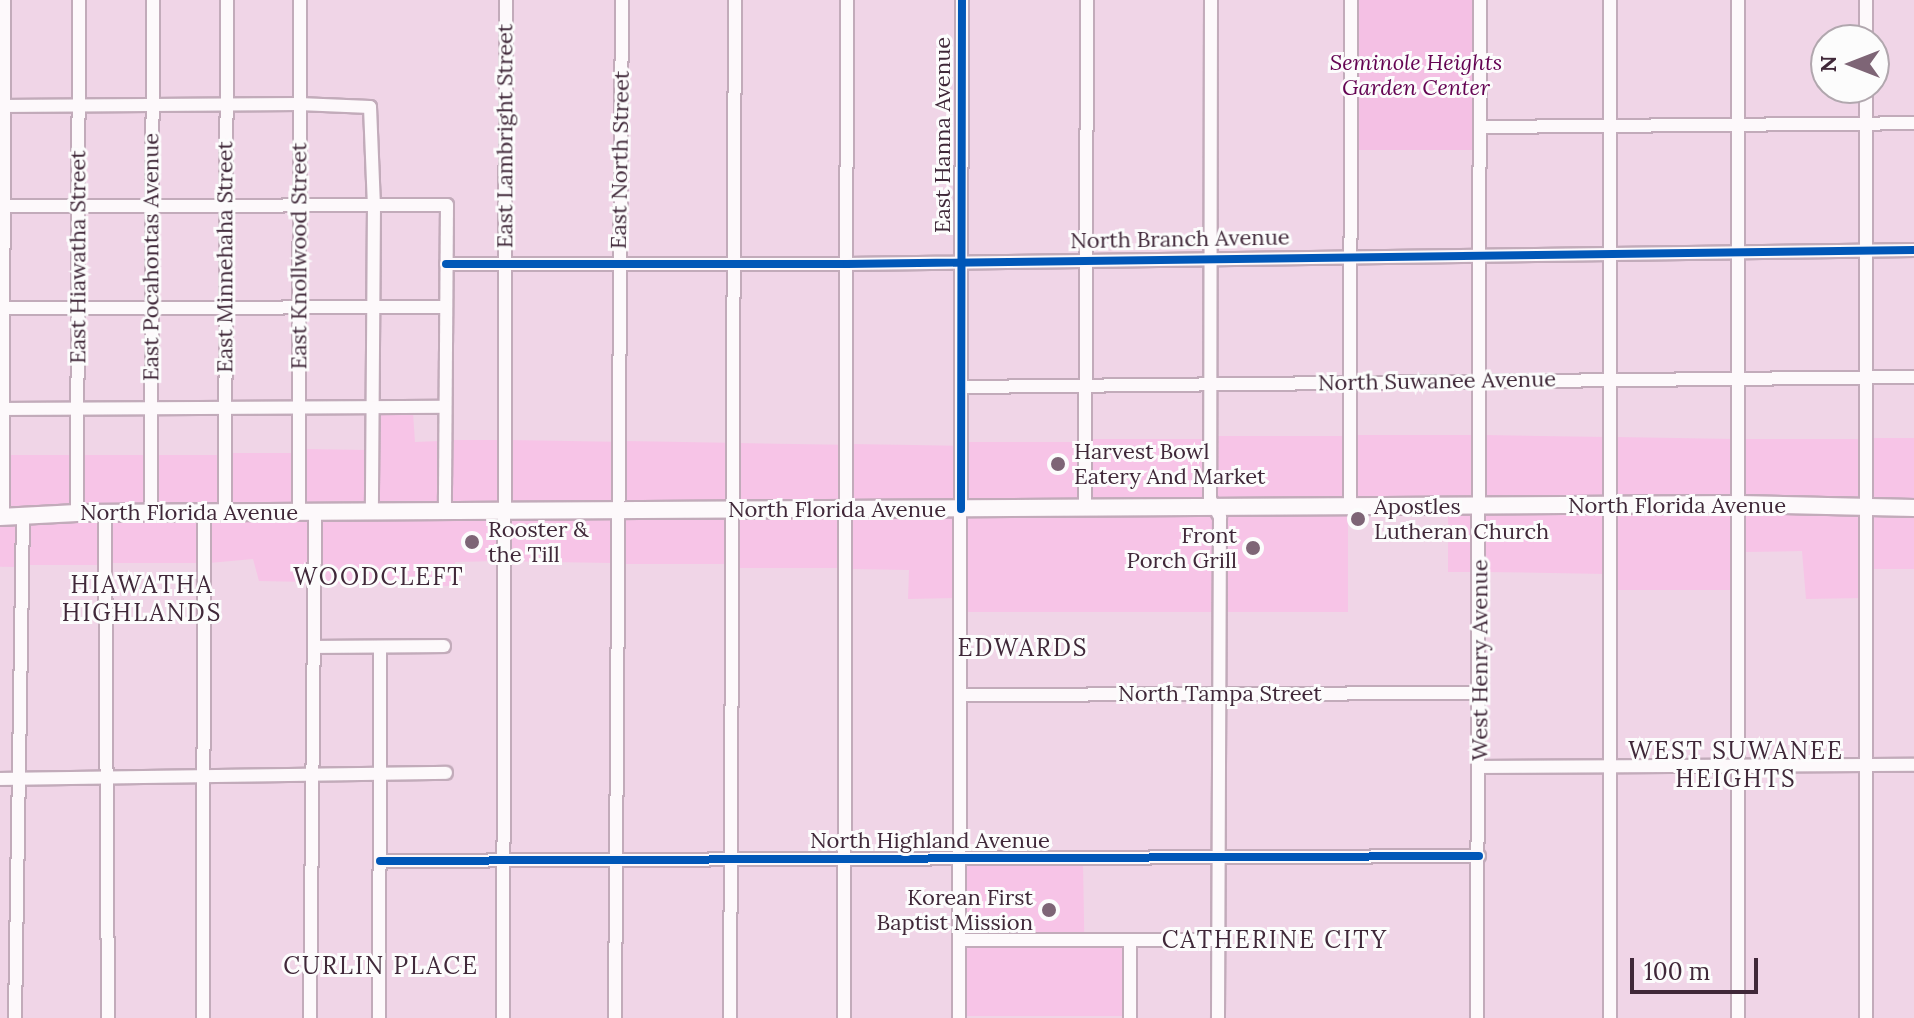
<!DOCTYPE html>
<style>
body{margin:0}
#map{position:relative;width:1914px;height:1018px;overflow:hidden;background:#f0d5e7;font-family:Lora,serif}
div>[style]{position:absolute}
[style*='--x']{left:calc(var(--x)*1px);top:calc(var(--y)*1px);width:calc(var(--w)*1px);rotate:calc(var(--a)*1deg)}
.built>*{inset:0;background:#f7c4e7;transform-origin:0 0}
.green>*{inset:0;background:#f4c0e4;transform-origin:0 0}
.roads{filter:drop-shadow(2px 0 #c2abba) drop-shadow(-2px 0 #c2abba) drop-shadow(0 2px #c2abba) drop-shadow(0 -2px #c2abba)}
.minor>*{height:12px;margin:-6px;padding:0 6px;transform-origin:6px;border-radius:6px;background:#fdf9fb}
.major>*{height:16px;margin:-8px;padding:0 8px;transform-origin:8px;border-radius:8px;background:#fdf9fb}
.cycleway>*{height:8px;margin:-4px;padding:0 4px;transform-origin:4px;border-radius:4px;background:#0057b8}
.dots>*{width:22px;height:22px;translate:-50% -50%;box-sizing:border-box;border:4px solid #fcfcfc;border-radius:50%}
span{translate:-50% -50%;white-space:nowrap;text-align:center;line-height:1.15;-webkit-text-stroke:6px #fcfcfc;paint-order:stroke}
.park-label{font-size:22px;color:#640352;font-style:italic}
.street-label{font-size:22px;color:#402839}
.poi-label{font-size:22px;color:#402839}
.left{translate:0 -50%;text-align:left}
.right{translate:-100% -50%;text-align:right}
.neighbourhood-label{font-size:24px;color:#402839;letter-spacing:2px}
.north{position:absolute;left:1810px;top:24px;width:80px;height:80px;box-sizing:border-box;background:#fcfcfc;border:2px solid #b1a7ae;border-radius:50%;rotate:270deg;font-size:22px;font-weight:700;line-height:32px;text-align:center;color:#402839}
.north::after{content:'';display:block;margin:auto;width:28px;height:36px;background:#7e6576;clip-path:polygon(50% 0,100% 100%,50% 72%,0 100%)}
.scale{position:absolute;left:1630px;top:958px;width:128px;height:36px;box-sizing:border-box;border:4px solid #402839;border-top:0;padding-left:10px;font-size:24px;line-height:28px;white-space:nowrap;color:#402839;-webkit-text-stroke:6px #fcfcfc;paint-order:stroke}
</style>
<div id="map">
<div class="built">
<div style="clip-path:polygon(378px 412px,413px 412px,415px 442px,440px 441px,440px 508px,377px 508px)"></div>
<div style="left:1476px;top:435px;width:66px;height:121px;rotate:90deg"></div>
<div style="left:1485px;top:435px;width:121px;height:66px;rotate:1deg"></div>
<div style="left:1345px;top:436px;width:66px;height:130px;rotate:90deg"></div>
<div style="left:1616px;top:437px;width:119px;height:64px;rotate:1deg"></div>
<div style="left:1914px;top:438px;width:66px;height:41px;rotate:90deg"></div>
<div style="left:1205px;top:439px;width:64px;height:115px;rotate:90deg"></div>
<div style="left:1745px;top:439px;width:118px;height:61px"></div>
<div style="left:450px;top:440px;width:49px;height:68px"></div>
<div style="left:509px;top:440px;width:104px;height:67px;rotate:1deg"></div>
<div style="left:623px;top:441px;width:104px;height:66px;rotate:1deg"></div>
<div style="left:1080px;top:442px;width:62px;height:114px;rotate:90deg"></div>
<div style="left:737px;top:443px;width:104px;height:63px;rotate:1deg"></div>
<div style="left:851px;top:444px;width:106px;height:61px;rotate:1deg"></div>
<div style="left:368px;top:450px;width:58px;height:64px;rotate:91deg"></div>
<div style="left:294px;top:453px;width:54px;height:64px;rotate:90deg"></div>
<div style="left:8px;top:455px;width:64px;height:57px"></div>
<div style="left:82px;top:455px;width:64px;height:54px"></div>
<div style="left:155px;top:455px;width:65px;height:54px"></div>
<div style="left:1607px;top:509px;width:65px;height:121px;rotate:91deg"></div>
<div style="left:1616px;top:509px;width:119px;height:81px"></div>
<div style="clip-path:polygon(1745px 509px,1863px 513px,1863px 598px,1806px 599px,1802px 551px,1745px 552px)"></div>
<div style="left:1448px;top:510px;width:28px;height:62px"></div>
<div style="left:1225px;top:511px;width:123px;height:101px"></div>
<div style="left:1215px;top:512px;width:100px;height:249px;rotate:90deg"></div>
<div style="left:1873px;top:513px;width:41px;height:56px"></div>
<div style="left:841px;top:514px;width:54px;height:104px;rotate:90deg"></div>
<div style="clip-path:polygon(851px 514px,956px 514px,955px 598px,908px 599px,909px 570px,851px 569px)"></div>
<div style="left:613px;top:515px;width:48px;height:105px;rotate:91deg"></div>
<div style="left:623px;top:515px;width:104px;height:49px"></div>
<div style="clip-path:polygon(310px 516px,309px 582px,259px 581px,253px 559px,209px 563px,209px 517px)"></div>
<div style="clip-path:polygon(320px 516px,499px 516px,499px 561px,455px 562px,454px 586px,319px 583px)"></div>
<div style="left:100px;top:517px;width:48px;height:72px;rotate:90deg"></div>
<div style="left:199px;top:517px;width:46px;height:89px;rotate:90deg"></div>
<div style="left:18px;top:520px;width:47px;height:18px;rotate:91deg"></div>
<div style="left:1083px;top:862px;width:74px;height:119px;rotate:89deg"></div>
<div style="left:964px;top:944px;width:162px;height:72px"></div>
</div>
<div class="green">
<div style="left:1356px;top:0;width:121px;height:150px"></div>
</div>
<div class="roads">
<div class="minor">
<div style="--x:1211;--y:0;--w:487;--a:90.1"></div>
<div style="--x:1210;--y:487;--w:12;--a:90"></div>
<div style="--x:1210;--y:499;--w:21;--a:61"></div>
<div style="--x:1220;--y:517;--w:501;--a:90.23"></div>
<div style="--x:1610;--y:0;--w:1018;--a:90"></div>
<div style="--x:1866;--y:0;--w:40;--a:90"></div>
<div style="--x:0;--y:106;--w:299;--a:-0.4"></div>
<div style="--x:299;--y:104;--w:71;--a:2.4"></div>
<div style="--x:370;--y:107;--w:98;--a:87.7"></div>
<div style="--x:374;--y:205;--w:308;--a:90.4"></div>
<div style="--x:1480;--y:127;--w:434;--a:-0.5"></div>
<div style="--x:0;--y:206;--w:447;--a:-0.1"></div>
<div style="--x:447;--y:205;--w:307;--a:90.4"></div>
<div style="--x:446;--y:264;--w:401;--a:0"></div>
<div style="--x:847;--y:264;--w:1067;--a:-0.75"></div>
<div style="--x:0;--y:308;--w:446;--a:-0.1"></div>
<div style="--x:961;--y:387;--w:953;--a:-0.6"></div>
<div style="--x:0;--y:409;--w:445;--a:-0.3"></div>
<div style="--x:1350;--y:507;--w:507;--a:-89.89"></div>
<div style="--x:1085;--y:509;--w:509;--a:-89.77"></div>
<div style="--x:299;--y:512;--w:512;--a:-89.89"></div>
<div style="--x:77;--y:513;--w:513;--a:-89.78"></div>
<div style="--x:105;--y:513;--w:505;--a:89.66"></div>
<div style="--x:225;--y:513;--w:513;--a:-89.78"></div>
<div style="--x:151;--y:514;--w:514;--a:-89.78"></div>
<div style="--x:3;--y:517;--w:517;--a:-89.89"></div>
<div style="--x:314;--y:647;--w:130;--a:-0.4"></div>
<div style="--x:960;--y:695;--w:521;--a:-0.22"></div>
<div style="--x:1480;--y:767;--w:434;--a:-0.3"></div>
<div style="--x:0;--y:779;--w:446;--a:-0.8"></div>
<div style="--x:380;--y:861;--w:1099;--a:-0.26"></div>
<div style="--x:959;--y:940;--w:259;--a:0"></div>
<div style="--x:15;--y:1018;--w:502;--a:-89.09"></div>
<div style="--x:203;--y:1018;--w:505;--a:-89.89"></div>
<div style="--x:310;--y:1018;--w:506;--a:-89.43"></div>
<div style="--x:379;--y:1018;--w:370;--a:-89.8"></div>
<div style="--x:503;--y:1018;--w:1018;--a:-89.83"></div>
<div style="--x:615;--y:1018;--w:1018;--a:-89.61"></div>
<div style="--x:730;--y:1018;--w:1018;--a:-89.72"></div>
<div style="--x:844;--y:1018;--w:1018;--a:-89.83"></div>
<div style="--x:959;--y:1018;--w:1018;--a:-89.83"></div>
<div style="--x:1130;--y:1018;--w:78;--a:-90"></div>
<div style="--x:1477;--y:1018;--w:1018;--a:-89.83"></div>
<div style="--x:1738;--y:1018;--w:1018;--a:-90"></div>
<div style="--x:1866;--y:1018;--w:930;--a:-90"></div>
</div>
<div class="major">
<div style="--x:0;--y:517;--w:77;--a:-3"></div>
<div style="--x:77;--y:513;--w:1663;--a:-0.31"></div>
<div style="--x:1740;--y:504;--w:174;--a:1.3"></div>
</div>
</div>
<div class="cycleway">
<div style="--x:446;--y:264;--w:401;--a:0"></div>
<div style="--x:847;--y:264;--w:1067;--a:-0.75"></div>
<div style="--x:961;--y:509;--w:509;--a:-89.89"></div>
<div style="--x:380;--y:861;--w:1099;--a:-0.26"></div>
</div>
<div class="dots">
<div style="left:1058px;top:464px;background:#7e6576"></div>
<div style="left:1358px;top:519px;background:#7e6576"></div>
<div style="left:472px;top:542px;background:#7e6576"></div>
<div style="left:1253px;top:548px;background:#7e6576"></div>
<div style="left:1049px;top:910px;background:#7e6576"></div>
</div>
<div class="park-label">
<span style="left:1416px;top:75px">Seminole Heights<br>Garden Center</span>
</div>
<div class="street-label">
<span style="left:943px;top:135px;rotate:-90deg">East Hanna Avenue</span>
<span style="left:505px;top:136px;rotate:-90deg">East Lambright Street</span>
<span style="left:620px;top:160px;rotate:-89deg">East North Street</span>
<span style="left:1180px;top:239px;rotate:-1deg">North Branch Avenue</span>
<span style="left:299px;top:256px;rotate:-90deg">East Knollwood Street</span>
<span style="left:78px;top:257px;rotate:-90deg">East Hiawatha Street</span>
<span style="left:151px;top:257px;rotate:-90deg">East Pocahontas Avenue</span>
<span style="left:225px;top:257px;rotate:-90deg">East Minnehaha Street</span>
<span style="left:1437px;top:381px;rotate:-1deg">North Suwanee Avenue</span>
<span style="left:1677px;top:506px">North Florida Avenue</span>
<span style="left:837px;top:510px">North Florida Avenue</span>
<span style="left:189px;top:513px">North Florida Avenue</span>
<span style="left:1480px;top:660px;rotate:-90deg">West Henry Avenue</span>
<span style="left:1220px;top:694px">North Tampa Street</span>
<span style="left:930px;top:841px">North Highland Avenue</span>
</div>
<div class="poi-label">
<span class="left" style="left:1074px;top:464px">Harvest Bowl<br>Eatery And Market</span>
<span class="left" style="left:1374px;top:519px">Apostles<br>Lutheran Church</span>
<span class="left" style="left:488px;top:542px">Rooster &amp;<br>the Till</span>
<span class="right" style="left:1237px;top:548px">Front<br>Porch Grill</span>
<span class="right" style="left:1033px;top:910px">Korean First<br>Baptist Mission</span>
</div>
<div class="neighbourhood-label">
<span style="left:379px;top:577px">WOODCLEFT</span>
<span style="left:142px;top:599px">HIAWATHA<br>HIGHLANDS</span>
<span style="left:1023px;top:648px">EDWARDS</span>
<span style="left:1736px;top:765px">WEST SUWANEE<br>HEIGHTS</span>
<span style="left:1275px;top:940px">CATHERINE CITY</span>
<span style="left:381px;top:966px">CURLIN PLACE</span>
</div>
<div class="north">N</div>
<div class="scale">100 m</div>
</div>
